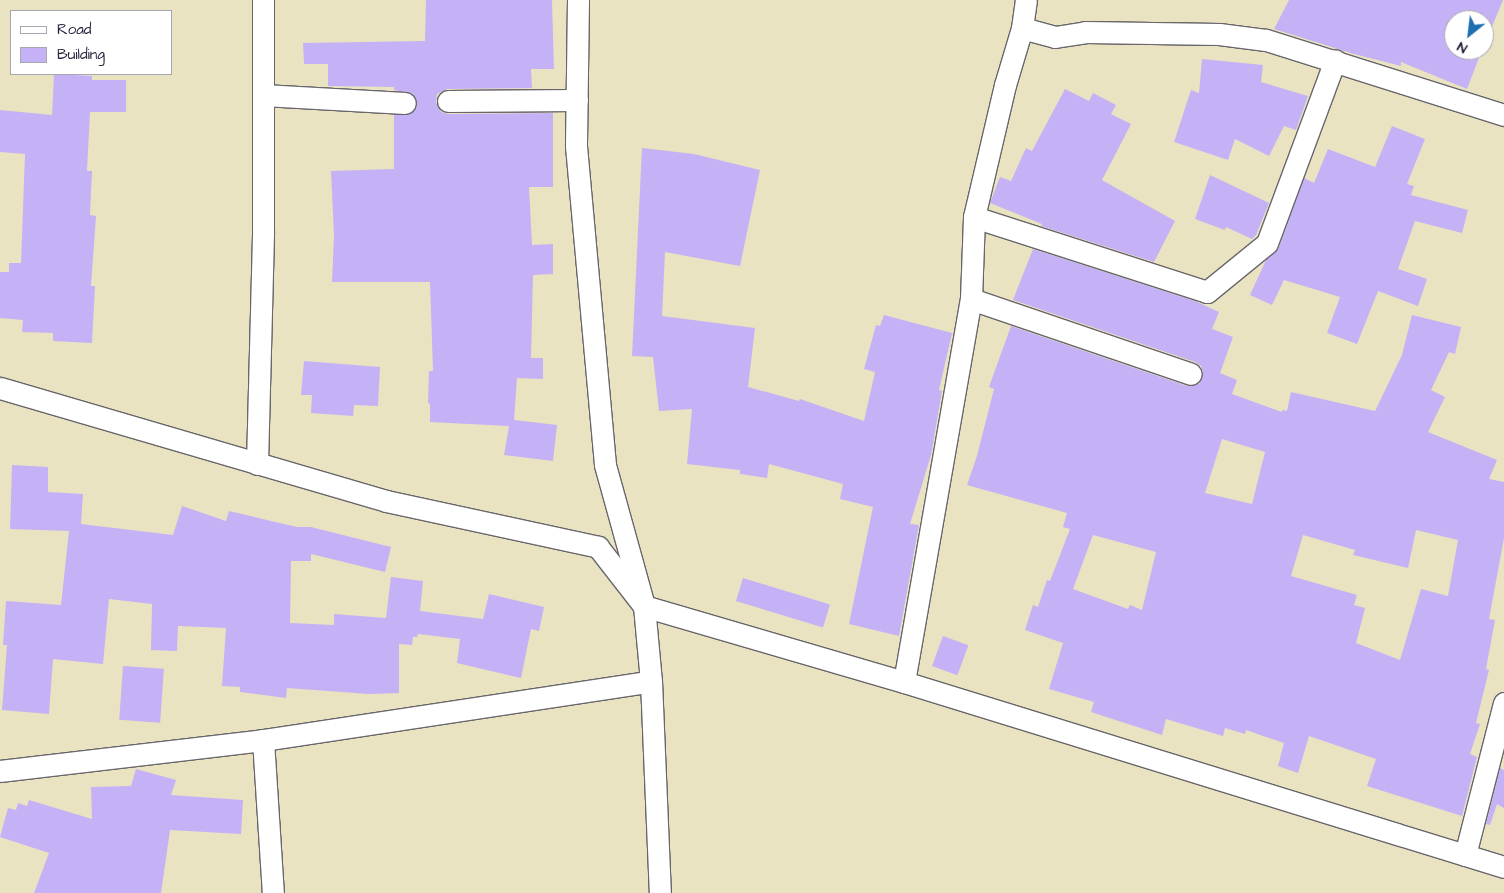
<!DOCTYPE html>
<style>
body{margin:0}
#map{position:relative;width:1504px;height:893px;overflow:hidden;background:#eae3c2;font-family:"Architects Daughter",sans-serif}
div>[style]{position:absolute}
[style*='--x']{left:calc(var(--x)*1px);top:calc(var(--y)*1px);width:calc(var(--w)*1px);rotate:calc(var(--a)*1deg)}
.building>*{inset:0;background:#c5b1f5;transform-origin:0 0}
.roads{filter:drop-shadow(1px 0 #68666a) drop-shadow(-1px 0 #68666a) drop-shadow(0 1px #68666a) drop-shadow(0 -1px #68666a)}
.minor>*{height:21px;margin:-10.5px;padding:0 10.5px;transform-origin:10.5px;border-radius:10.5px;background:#fff}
span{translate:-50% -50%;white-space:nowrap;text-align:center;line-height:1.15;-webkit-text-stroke:4px #fff;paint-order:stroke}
.legend{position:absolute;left:10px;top:10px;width:162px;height:65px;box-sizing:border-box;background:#fff;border:1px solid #a7a7b1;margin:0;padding:6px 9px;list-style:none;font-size:15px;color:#22223b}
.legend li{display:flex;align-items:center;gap:10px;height:25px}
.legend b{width:25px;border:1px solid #a7a7b1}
.north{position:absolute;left:1444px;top:10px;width:50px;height:50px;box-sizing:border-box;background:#fff;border:1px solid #a7a7b1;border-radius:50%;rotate:209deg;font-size:14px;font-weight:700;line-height:20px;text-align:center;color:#22223b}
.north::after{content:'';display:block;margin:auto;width:18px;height:22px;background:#1f6fb2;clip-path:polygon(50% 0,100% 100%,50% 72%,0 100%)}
</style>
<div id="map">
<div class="building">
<div style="clip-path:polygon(426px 0,552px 0,554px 69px,531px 69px,532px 88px,447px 89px,437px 94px,436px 102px,441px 112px,448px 114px,553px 113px,553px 187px,529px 187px,532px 245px,553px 244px,553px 274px,533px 275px,531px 358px,543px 358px,543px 379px,517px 378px,514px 420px,557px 425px,553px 461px,504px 455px,509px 426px,430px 422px,430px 404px,428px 403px,429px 371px,433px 371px,430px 282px,332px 282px,334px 236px,331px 171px,394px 169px,394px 115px,410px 114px,416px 109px,417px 103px,412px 93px,394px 90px,394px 87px,328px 86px,328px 64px,304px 64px,303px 43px,425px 41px)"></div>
<div style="clip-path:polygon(1289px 0,1503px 0,1484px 46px,1484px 20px,1454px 20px,1454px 50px,1482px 50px,1467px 89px,1401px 62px,1401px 66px,1354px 54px,1274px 29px)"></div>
<div style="clip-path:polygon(1202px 59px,1263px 65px,1261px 82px,1308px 96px,1296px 130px,1284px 126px,1269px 156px,1235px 139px,1228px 160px,1174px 142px,1191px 90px,1199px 93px)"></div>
<div style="clip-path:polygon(54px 74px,92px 76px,92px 80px,126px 80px,126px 112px,90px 112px,87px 171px,92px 171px,90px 215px,96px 216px,91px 286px,95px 286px,92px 343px,53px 341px,53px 333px,22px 332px,23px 320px,0 318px,0 272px,9px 272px,9px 263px,21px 263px,25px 154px,0 152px,0 110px,52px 115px)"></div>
<div style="clip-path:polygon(1065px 89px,1089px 101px,1093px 93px,1116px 105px,1111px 114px,1131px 124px,1102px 180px,1175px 221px,1154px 262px,1041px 226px,1042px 224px,990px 203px,1000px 177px,1011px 181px,1026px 148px,1032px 151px)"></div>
<div style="clip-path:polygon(1392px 126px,1425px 139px,1407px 184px,1414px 186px,1411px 195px,1468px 210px,1462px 233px,1415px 221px,1398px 269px,1427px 279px,1418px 306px,1378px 291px,1357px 344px,1327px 333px,1340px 297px,1284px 280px,1272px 305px,1250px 295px,1266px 260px,1279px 247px,1304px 178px,1314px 183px,1328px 149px,1375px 167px)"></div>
<div style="clip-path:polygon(642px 148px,694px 154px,760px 170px,740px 266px,665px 252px,662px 316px,755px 328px,748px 387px,799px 401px,800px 399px,864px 421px,875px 372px,864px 369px,876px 325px,880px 326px,884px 315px,952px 333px,939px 390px,942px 391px,931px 455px,910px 524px,919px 525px,899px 636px,849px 624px,873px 507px,840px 499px,843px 484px,769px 464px,767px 478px,740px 474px,740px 470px,687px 464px,692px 409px,659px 411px,653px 357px,632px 356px)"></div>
<div style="clip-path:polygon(1210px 175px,1269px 203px,1256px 235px,1252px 239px,1226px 227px,1225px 230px,1195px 219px)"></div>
<div style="clip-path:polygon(evenodd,1033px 249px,1195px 301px,1219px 312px,1212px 329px,1233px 337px,1220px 373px,1237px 380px,1232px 394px,1282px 412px,1282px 410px,1287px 411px,1291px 392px,1375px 411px,1402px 355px,1412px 315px,1461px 327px,1455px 354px,1449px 352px,1431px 390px,1445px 397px,1428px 432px,1497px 460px,1489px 479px,1504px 482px,1504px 538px,1489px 619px,1495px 620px,1486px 669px,1489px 670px,1476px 723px,1480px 724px,1470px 754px,1477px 757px,1462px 816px,1367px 786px,1376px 759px,1309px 736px,1298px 773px,1278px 766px,1284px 743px,1246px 730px,1245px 734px,1225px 728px,1223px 736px,1166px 719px,1162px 735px,1091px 712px,1094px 702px,1049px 689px,1063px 643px,1025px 630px,1033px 605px,1038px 607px,1047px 580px,1050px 581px,1070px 529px,1063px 527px,1067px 513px,967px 485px,977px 456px,994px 389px,989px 387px,1011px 326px,1187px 386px,1199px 384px,1203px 372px,1201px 366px,1195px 362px,1013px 300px,1033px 249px,1222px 439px,1265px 452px,1252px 504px,1205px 493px,1222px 439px,1033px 249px,1416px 530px,1458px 540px,1448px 596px,1421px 589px,1400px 660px,1356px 643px,1365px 608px,1354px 605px,1357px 595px,1291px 576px,1303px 535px,1355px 550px,1353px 555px,1408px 568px,1416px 530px,1033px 249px,1093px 535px,1156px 552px,1142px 610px,1130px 605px,1128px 609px,1073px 589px,1093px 535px)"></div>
<div style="clip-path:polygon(304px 361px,380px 367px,378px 406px,354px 405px,353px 416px,311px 413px,312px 395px,301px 395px)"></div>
<div style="clip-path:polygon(12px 465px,48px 467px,48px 492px,83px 494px,81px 524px,173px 535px,182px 506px,226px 521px,229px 511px,297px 527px,311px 527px,391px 547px,385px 572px,311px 554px,311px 561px,291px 561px,290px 623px,334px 625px,334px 614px,386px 618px,391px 577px,423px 581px,420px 611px,483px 619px,489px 594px,544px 607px,539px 631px,531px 629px,521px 678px,457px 663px,460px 639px,418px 634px,417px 637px,413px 637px,412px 645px,399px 644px,399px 693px,369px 694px,287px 688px,286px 698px,240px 692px,240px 687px,222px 686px,226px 628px,178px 626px,177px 651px,151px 650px,152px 604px,109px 599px,103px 664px,53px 659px,49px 714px,2px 710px,7px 645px,3px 645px,6px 601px,61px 605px,69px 531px,10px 529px)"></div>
<div style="left:743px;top:578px;width:91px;height:24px;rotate:17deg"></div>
<div style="left:943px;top:636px;width:27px;height:32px;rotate:20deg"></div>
<div style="left:123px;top:666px;width:41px;height:54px;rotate:4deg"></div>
<div style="clip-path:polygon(1500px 768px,1504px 770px,1504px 808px,1497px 804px,1490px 825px,1486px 824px)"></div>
<div style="clip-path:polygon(136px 769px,176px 780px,171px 795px,243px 800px,241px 834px,170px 830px,161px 893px,34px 893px,49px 853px,0 837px,8px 808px,16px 810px,18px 803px,27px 806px,29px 800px,92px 819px,91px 787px,131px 786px)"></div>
</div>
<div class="roads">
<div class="minor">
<div style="--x:578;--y:0;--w:146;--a:90.8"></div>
<div style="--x:576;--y:146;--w:320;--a:84.8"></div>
<div style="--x:605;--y:465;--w:146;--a:74.5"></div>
<div style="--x:644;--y:606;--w:75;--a:84.7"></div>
<div style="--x:651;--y:681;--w:212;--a:87.6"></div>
<div style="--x:1022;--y:28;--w:34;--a:15"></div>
<div style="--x:1055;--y:37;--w:30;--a:-9"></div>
<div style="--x:1085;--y:32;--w:134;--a:0.9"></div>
<div style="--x:1219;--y:34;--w:47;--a:7.3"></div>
<div style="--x:1266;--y:40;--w:250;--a:17.5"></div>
<div style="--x:263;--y:95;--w:142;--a:3.2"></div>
<div style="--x:448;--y:101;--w:129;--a:-0.4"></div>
<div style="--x:974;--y:217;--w:245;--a:17.8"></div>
<div style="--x:1207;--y:292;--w:77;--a:-39.2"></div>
<div style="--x:1267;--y:243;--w:195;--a:-69.6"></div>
<div style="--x:971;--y:299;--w:232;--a:18.8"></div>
<div style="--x:0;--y:388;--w:402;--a:16.3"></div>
<div style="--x:386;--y:501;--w:217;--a:12.2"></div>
<div style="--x:598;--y:547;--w:75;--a:52.1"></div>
<div style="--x:644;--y:606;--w:271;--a:16.3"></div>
<div style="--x:904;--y:682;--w:628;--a:17.14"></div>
<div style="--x:257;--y:464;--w:233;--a:-88.5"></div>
<div style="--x:263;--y:231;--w:231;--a:-90"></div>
<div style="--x:904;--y:682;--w:389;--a:-80.1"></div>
<div style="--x:971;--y:299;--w:82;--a:-87.9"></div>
<div style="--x:974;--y:217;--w:136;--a:-76.8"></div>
<div style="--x:1005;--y:85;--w:59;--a:-73.4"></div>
<div style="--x:1022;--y:28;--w:28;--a:-82"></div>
<div style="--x:263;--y:740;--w:153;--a:86.3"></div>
<div style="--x:0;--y:771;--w:265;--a:-6.7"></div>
<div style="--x:263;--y:740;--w:392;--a:-8.6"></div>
<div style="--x:1465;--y:855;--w:157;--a:-75.6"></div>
</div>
</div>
<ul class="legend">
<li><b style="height:6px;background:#fff"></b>Road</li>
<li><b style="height:14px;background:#c5b1f5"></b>Building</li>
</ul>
<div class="north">N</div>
</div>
